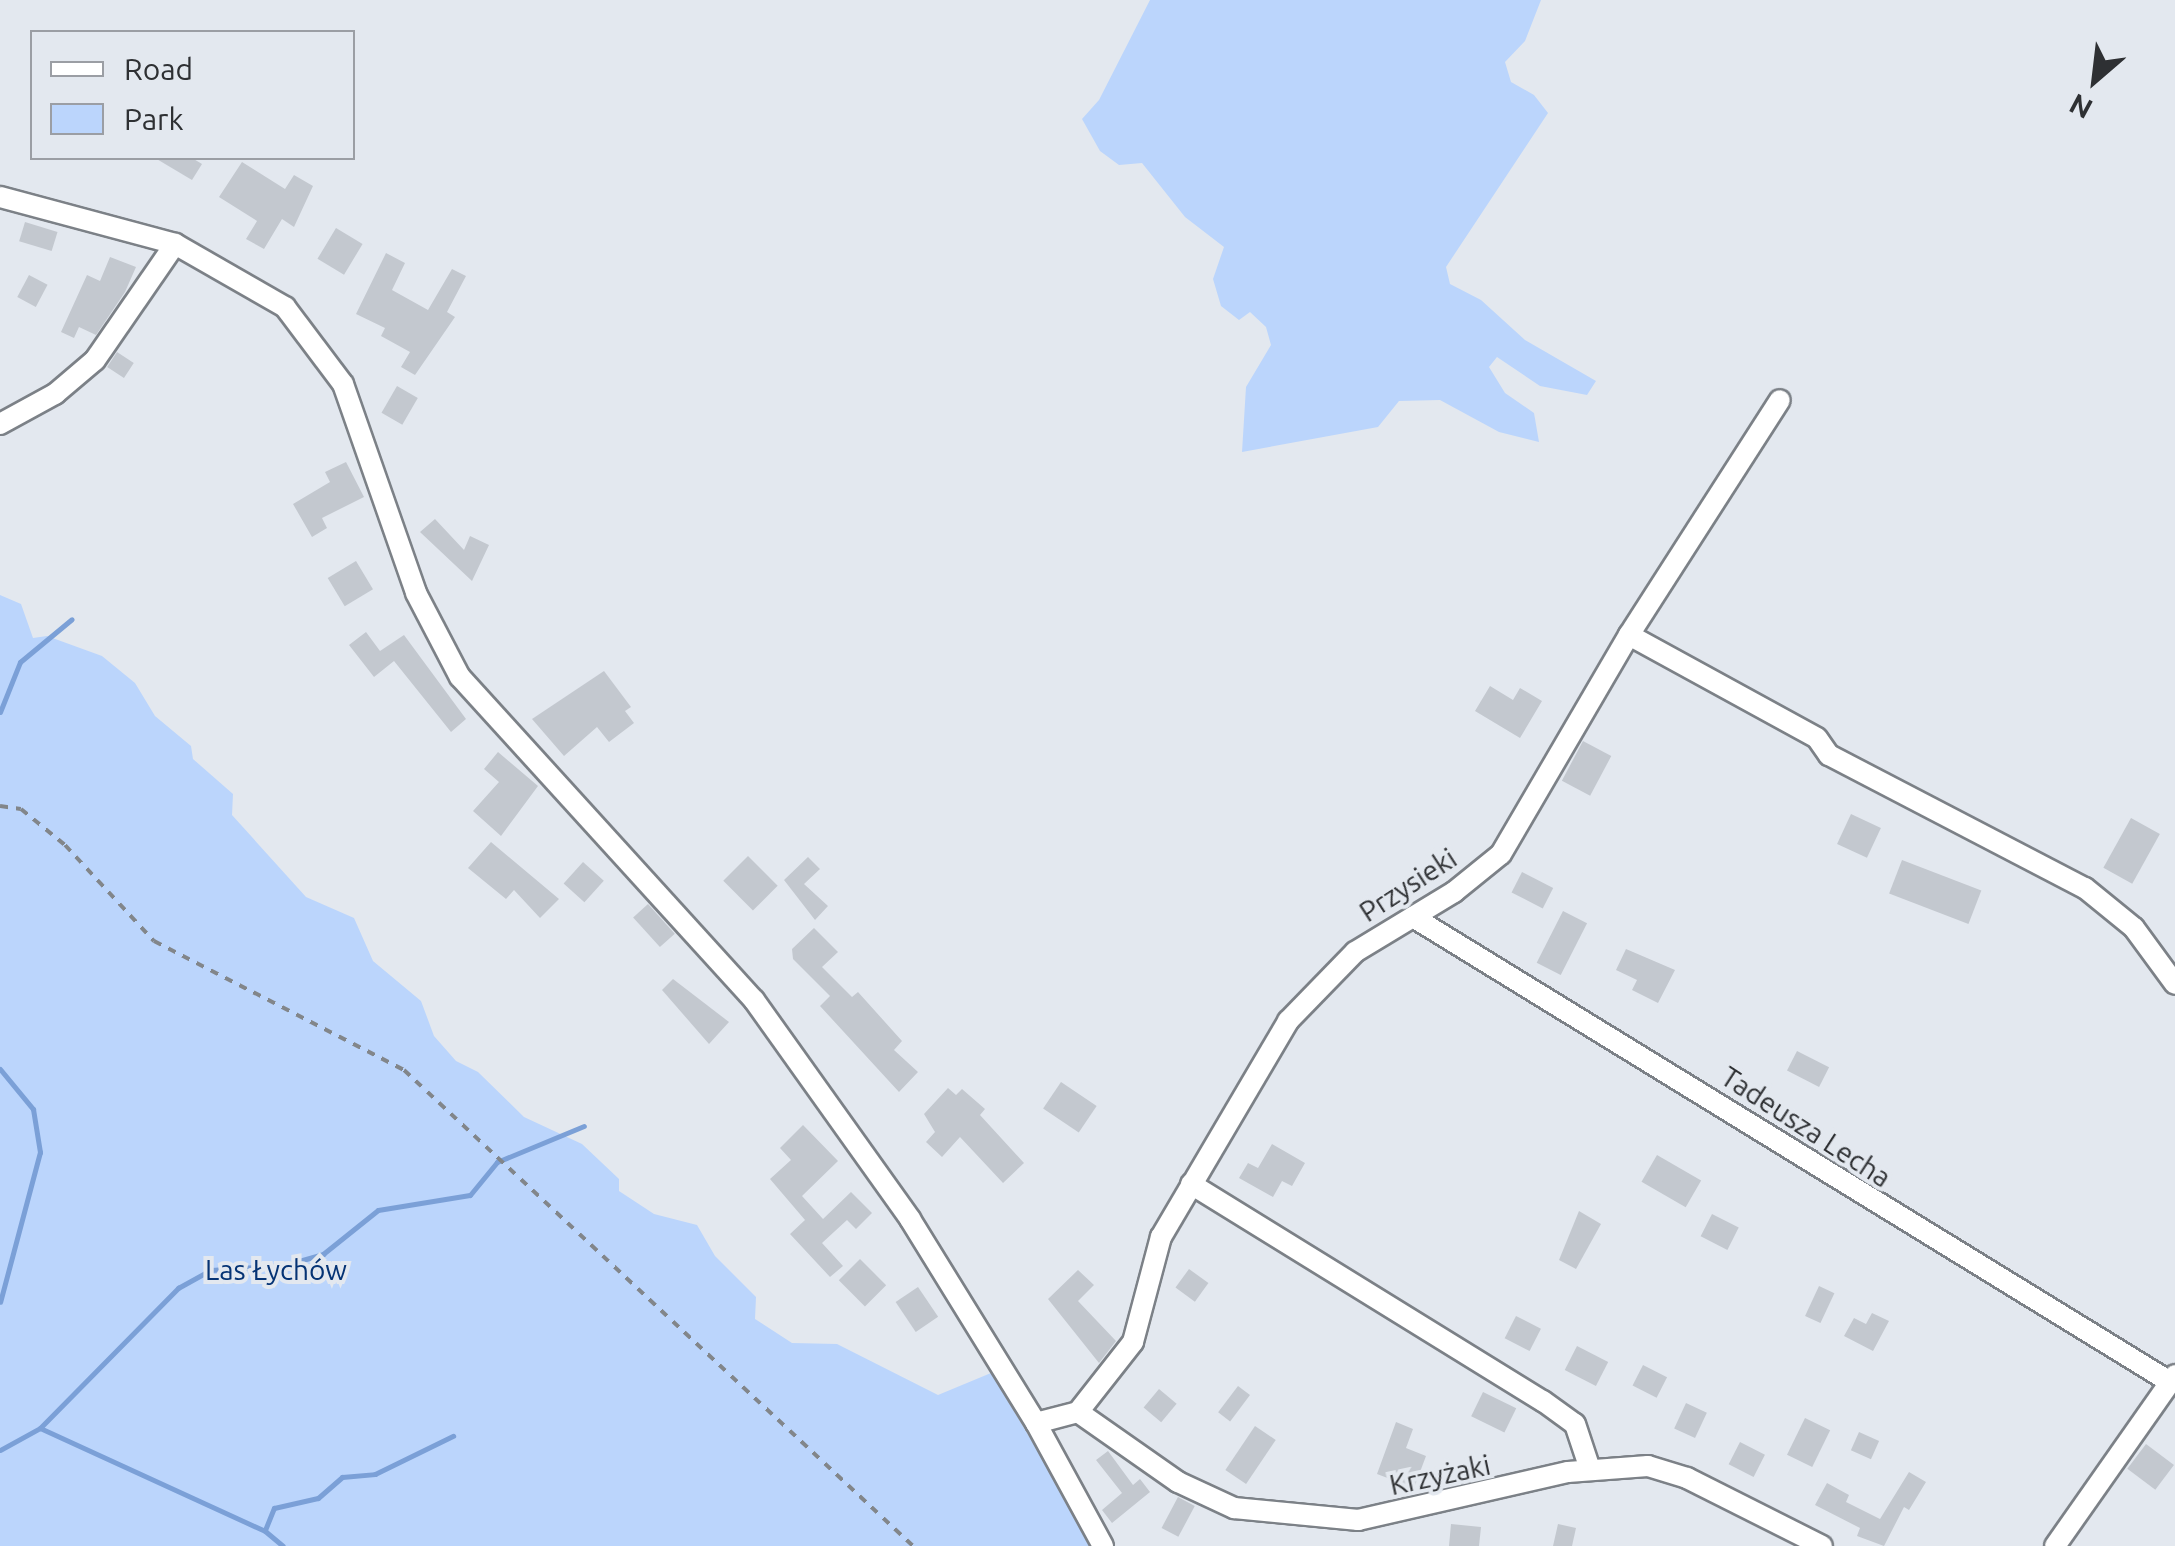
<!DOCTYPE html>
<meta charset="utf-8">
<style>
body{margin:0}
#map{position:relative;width:2175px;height:1546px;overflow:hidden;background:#e3e8ef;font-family:Ubuntu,sans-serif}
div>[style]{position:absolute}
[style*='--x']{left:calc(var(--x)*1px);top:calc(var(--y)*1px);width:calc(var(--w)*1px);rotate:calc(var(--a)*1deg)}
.green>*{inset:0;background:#bbd5fc}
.stream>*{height:5px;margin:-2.5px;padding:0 2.5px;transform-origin:2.5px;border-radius:2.5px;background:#7ba0d7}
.building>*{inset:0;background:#c3c8cf;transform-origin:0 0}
.path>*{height:4px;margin-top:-2px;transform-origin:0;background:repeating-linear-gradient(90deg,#82868a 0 8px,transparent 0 16px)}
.roads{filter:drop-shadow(2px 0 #7c8187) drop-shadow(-2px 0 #7c8187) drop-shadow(0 2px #7c8187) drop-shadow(0 -2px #7c8187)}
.minor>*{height:20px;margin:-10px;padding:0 10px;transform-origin:10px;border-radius:10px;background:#fff}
span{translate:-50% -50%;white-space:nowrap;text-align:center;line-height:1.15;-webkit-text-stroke:8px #e3e8ef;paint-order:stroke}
.street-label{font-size:28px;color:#2e3033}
.park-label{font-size:28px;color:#053374}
.legend{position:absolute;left:30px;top:30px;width:325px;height:130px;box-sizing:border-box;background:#e3e8ef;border:2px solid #9b9ea4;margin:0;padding:12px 18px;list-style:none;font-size:30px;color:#2e3033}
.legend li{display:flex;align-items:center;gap:20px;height:50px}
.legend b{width:50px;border:2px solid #9b9ea4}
.north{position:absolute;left:2045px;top:30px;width:100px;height:100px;-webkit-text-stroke:8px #e3e8ef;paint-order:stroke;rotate:208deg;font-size:28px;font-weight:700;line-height:40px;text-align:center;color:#2e3033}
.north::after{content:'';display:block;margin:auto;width:35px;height:45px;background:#2e3033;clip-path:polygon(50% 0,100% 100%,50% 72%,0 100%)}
</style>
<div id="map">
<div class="green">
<div style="clip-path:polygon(1150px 0,1541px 0,1525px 41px,1505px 62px,1511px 82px,1534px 95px,1548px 113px,1446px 267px,1450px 284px,1481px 300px,1525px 340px,1596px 381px,1587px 395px,1540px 386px,1497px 357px,1489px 367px,1505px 393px,1534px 413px,1539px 442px,1499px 432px,1440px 400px,1399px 401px,1378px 427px,1242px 452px,1246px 387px,1271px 345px,1266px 327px,1250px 312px,1239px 320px,1221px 306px,1213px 279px,1224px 247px,1185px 217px,1142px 163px,1119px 165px,1100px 151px,1082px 119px,1099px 100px)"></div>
<div style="clip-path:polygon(0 595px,21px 604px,33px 638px,47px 636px,102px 656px,135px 683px,155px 716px,191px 746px,193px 759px,233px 794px,232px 815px,306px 897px,354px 918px,373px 961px,421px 1001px,434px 1036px,456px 1061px,478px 1072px,524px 1117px,582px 1144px,619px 1179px,619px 1191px,654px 1214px,697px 1225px,715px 1256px,756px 1297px,755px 1319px,792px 1343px,837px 1344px,938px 1395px,991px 1373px,1095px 1546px,0 1546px)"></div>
</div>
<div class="stream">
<div style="--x:0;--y:712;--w:54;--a:-68.2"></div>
<div style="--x:20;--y:662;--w:67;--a:-39.6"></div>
<div style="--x:0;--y:1069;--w:52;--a:50.5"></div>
<div style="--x:33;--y:1109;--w:44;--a:80.8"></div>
<div style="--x:40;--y:1152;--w:155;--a:104.9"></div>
<div style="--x:40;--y:1428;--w:197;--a:-45.4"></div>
<div style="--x:178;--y:1288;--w:38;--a:-29"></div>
<div style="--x:211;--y:1270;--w:74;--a:-3.9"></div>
<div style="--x:285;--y:1265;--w:40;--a:-16"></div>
<div style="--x:323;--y:1254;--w:70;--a:-38.7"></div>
<div style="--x:378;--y:1210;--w:93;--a:-9.3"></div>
<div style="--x:470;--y:1195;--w:43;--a:-50.7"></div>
<div style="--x:497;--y:1162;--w:94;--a:-22.5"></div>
<div style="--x:0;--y:1450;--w:46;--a:-28.8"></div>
<div style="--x:40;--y:1428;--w:247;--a:24.6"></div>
<div style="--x:265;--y:1531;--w:23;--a:40"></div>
<div style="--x:265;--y:1530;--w:24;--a:-68"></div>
<div style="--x:274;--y:1508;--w:45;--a:-12.8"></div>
<div style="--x:318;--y:1498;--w:32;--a:-41"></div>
<div style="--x:342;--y:1477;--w:33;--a:-5"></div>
<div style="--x:375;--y:1474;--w:87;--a:-26"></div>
</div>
<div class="building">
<div style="clip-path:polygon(155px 158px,192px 158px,202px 164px,192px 180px)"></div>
<div style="clip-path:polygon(242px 162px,285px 189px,294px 175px,313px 186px,294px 227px,282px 219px,264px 249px,246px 239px,257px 221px,219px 197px)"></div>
<div style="left:25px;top:222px;width:34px;height:20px;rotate:17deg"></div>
<div style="left:336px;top:228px;width:31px;height:36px;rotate:31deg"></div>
<div style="clip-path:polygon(386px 253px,405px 263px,392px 290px,428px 310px,452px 269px,466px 276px,447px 312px,455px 317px,415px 375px,401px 367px,410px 352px,381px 336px,385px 328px,356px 314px)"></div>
<div style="clip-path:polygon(110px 257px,136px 267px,125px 292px,96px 335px,79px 327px,74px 338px,61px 332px,87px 275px,100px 281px)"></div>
<div style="left:29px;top:275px;width:21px;height:25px;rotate:28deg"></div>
<div style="left:117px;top:352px;width:20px;height:18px;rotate:33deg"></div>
<div style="left:397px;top:386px;width:24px;height:31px;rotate:30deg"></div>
<div style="clip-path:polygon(346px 462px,364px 497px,322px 518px,327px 528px,312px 537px,293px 504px,330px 482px,325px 472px)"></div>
<div style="clip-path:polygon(435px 519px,464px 550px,470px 536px,489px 545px,472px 581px,420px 532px)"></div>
<div style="left:356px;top:561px;width:33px;height:33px;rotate:59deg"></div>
<div style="clip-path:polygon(366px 632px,380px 651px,404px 635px,466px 719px,451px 732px,394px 661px,374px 677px,349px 645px)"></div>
<div style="clip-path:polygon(604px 671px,631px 707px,625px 711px,634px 723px,609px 742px,597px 727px,564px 756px,532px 719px)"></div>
<div style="clip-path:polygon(1490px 686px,1513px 700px,1520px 688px,1542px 701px,1520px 738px,1475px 711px)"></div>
<div style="left:1583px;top:741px;width:32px;height:45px;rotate:28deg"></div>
<div style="clip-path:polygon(498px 752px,538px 786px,501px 836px,473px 811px,499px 782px,484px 769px)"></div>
<div style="left:1851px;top:814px;width:33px;height:33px;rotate:25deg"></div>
<div style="left:2131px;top:818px;width:33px;height:57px;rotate:29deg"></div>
<div style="clip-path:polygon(491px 842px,559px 899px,540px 918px,514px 890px,506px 899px,468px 868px)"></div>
<div style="left:748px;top:856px;width:42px;height:35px;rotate:45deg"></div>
<div style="clip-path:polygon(808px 857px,820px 869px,804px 884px,828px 906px,815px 920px,784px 880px)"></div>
<div style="left:1902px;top:860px;width:85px;height:36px;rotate:21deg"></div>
<div style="left:583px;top:862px;width:28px;height:29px;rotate:42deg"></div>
<div style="left:1522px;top:872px;width:35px;height:23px;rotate:27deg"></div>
<div style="left:648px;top:904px;width:40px;height:20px;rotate:48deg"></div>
<div style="left:1563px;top:911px;width:27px;height:58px;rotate:27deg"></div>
<div style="clip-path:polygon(814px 928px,838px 952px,822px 967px,852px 997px,858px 992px,902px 1041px,894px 1050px,918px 1072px,899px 1092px,820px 1006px,830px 996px,793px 959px,792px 949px)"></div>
<div style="clip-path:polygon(1626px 949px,1675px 970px,1658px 1003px,1632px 990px,1637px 980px,1616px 970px)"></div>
<div style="clip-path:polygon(673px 979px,729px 1022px,709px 1044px,662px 990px)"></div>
<div style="left:1797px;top:1051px;width:36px;height:22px;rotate:27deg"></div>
<div style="left:1061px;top:1082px;width:43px;height:32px;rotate:34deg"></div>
<div style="clip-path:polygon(948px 1088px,956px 1095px,962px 1089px,985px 1109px,980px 1115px,1024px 1163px,1003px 1183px,960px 1137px,942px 1157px,926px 1142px,935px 1132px,924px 1114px)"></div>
<div style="clip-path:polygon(803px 1125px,838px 1161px,802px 1196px,823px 1219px,851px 1192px,872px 1213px,856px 1229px,847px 1220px,822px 1243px,843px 1266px,830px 1277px,790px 1234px,805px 1220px,770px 1179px,791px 1160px,780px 1148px)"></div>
<div style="clip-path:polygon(1272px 1144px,1305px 1163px,1292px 1186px,1282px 1181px,1273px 1197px,1239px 1178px,1248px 1163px,1258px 1168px)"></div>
<div style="left:1657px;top:1155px;width:51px;height:31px;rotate:30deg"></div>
<div style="clip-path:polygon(1579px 1211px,1601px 1224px,1576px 1269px,1559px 1260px)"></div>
<div style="left:1712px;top:1214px;width:30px;height:25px;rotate:27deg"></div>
<div style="left:860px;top:1259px;width:37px;height:30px;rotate:45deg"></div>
<div style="left:1189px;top:1269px;width:24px;height:23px;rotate:36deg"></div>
<div style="clip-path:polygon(1078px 1270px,1094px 1285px,1078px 1301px,1116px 1341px,1099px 1363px,1048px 1299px)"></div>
<div style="left:1819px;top:1286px;width:17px;height:33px;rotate:25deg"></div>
<div style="left:918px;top:1287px;width:36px;height:27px;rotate:56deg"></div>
<div style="clip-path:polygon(1872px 1313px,1889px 1321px,1873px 1351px,1844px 1336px,1854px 1318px,1866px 1324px)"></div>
<div style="left:1516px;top:1316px;width:28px;height:25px;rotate:27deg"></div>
<div style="left:1577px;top:1346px;width:35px;height:27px;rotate:27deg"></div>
<div style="left:1643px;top:1365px;width:27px;height:23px;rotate:27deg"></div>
<div style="left:1238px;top:1386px;width:15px;height:33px;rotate:37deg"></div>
<div style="left:1159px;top:1389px;width:23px;height:24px;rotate:40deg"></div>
<div style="left:1483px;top:1392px;width:37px;height:27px;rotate:26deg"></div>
<div style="left:1686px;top:1403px;width:23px;height:28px;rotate:25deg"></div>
<div style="left:1805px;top:1418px;width:28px;height:41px;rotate:26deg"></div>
<div style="clip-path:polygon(1396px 1422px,1413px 1429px,1406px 1448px,1426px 1456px,1414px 1488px,1377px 1474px)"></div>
<div style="left:1255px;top:1426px;width:25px;height:53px;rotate:34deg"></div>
<div style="left:1859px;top:1432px;width:22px;height:20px;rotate:24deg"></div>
<div style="left:1740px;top:1442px;width:28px;height:25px;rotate:27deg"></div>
<div style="left:2146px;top:1444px;width:35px;height:31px;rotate:37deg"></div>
<div style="clip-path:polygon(1108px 1451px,1133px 1485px,1140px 1479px,1150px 1492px,1112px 1523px,1102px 1510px,1122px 1493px,1096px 1460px)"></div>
<div style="clip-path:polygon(1909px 1472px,1926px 1482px,1909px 1510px,1904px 1507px,1884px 1546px,1857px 1536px,1860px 1528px,1815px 1505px,1827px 1483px,1849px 1495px,1846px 1502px,1880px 1519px)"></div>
<div style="left:1178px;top:1497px;width:19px;height:35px;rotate:28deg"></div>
<div style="clip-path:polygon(1451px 1524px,1481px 1527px,1479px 1546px,1449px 1546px)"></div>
<div style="clip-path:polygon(1558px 1524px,1576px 1528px,1572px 1546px,1553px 1546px)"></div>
</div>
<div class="path">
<div style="--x:0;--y:806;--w:21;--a:8"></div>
<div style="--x:21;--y:809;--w:57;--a:39.3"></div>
<div style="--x:65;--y:845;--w:131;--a:47.2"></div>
<div style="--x:154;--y:941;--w:281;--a:27.3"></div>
<div style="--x:404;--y:1070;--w:697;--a:43.08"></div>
</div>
<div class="roads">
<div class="minor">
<div style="--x:0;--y:197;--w:181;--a:15"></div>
<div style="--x:175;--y:244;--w:127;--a:29.8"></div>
<div style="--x:285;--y:307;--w:96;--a:53"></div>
<div style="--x:343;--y:384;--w:221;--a:70.7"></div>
<div style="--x:416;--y:593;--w:95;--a:62.4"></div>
<div style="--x:460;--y:677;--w:437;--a:47.7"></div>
<div style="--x:754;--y:1000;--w:269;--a:54.5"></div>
<div style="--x:910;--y:1219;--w:240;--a:58.3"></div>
<div style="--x:1036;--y:1423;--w:43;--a:-14.7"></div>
<div style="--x:0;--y:424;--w:63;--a:-28.6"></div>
<div style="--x:55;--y:394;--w:52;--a:-40.4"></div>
<div style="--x:95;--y:360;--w:141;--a:-55.4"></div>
<div style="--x:1629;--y:635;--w:214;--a:28.7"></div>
<div style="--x:1817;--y:738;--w:21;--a:55"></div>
<div style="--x:1829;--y:755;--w:288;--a:27.5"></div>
<div style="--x:2085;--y:888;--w:63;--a:39.2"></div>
<div style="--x:2134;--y:928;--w:69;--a:53.8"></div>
<div style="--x:1413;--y:917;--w:888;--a:31.56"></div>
<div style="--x:1191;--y:1184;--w:414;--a:31.7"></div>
<div style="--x:1543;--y:1401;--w:39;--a:36"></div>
<div style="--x:1575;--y:1424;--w:47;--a:71.6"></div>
<div style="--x:1078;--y:1412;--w:89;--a:-51.8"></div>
<div style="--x:1133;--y:1342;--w:109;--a:-75.1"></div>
<div style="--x:1161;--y:1237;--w:251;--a:-59.5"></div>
<div style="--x:1288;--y:1021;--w:96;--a:-45.8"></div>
<div style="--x:1355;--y:952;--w:116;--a:-31.2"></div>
<div style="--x:1454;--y:892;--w:60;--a:-39"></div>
<div style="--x:1501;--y:854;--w:254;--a:-59.7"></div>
<div style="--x:1629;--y:635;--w:279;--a:-57.3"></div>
<div style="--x:1078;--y:1412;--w:122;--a:35"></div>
<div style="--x:1178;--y:1482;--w:62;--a:24.9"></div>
<div style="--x:1234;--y:1508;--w:125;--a:5.5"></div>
<div style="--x:1358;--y:1520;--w:215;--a:-12.9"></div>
<div style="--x:1568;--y:1472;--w:80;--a:-4.3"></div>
<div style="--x:1648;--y:1466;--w:41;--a:17.1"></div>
<div style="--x:1687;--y:1478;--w:151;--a:26.7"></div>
<div style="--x:1036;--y:1423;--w:140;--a:61.4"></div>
<div style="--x:2055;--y:1546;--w:209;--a:-54.9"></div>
</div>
</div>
<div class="street-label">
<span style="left:1408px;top:885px;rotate:-33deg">Przysieki</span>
<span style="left:1806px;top:1127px;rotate:33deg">Tadeusza Lecha</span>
<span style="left:1440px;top:1475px;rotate:-12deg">Krzyżaki</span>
</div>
<div class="park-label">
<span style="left:276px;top:1270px">Las Łychów</span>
</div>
<ul class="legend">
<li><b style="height:12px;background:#fff"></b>Road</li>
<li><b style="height:28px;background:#bbd5fc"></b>Park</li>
</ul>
<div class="north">N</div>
</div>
